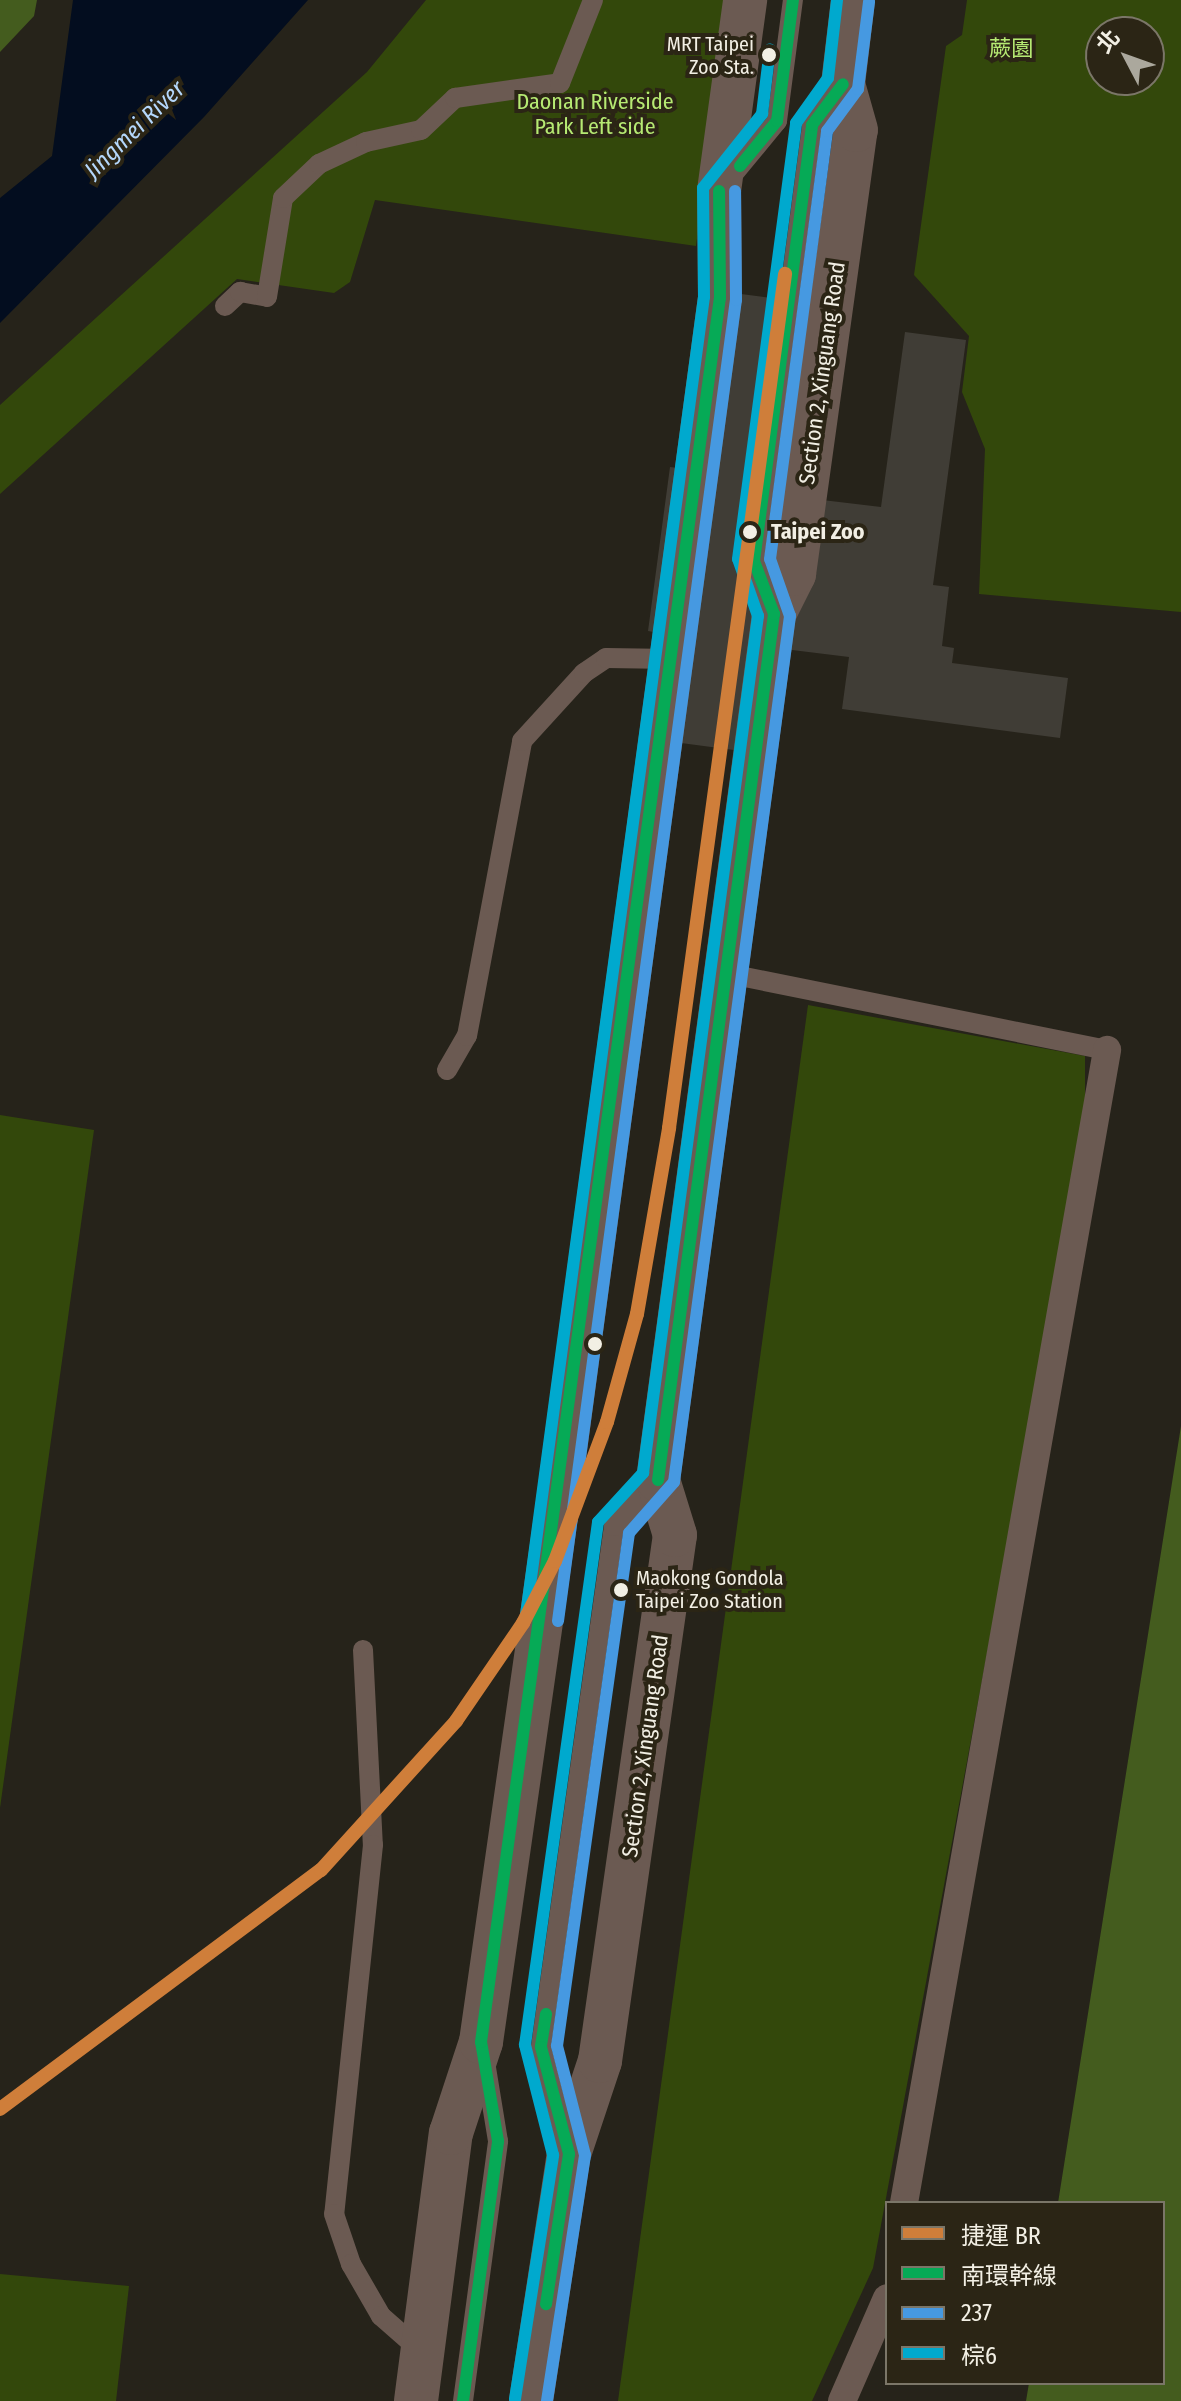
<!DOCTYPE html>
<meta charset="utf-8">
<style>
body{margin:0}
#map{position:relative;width:1181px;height:2401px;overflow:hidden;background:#26231a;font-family:"Fira Sans Condensed","Noto Sans TC",sans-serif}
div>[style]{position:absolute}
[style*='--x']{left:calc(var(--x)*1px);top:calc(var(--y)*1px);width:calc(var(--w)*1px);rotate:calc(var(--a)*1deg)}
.green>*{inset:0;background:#33480b}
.forest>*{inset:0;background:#445c1e}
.water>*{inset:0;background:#030d1f}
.building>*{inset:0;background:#403d36}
.service>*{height:20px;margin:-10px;padding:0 10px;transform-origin:10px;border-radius:10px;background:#6b5a52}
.pedestrian>*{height:28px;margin:-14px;padding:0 14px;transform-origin:14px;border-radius:14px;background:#6b5a52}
.tertiary>*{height:44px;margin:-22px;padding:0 22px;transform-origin:22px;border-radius:22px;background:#6b5a52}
.bus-1>*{height:12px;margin:-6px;padding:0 6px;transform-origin:6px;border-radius:6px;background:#06aa56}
.bus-2>*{height:12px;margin:-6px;padding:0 6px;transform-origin:6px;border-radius:6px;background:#4699e1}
.bus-3>*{height:12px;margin:-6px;padding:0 6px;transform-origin:6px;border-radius:6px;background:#00a9ce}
.metro-1>*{height:14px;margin:-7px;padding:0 7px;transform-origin:7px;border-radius:7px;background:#cf7e3a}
.dots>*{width:22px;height:22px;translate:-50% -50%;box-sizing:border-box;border:4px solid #2b2515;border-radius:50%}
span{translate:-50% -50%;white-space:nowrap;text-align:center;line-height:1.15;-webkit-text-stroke:8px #2b2515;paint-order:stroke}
.bus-label{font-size:20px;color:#f2efe4}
.right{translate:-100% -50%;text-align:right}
.left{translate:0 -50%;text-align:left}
.park-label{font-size:22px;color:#b6ea73}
.street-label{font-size:22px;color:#f2efe4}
.stop-label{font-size:22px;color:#f2efe4;font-weight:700}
.water-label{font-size:24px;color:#b4d7fb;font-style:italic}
.legend{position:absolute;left:885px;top:2201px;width:280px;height:184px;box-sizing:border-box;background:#2b2515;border:2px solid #7b7668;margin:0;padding:10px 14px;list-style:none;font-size:24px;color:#f2efe4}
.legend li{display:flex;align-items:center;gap:16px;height:40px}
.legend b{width:40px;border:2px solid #7b7668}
.north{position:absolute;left:1085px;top:16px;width:80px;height:80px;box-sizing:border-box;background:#2b2515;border:2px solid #7b7668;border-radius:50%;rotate:311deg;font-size:22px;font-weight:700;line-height:32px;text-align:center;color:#f2efe4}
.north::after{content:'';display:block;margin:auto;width:28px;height:36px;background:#aba89d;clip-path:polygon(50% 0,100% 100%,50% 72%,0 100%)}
</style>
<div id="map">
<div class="green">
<div style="clip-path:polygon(426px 0,728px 0,696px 246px,375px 200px,350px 282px,334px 293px,237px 279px,0 494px,0 405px,367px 72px)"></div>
<div style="clip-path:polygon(evenodd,967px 0,1181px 0,1181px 612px,979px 594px,985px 449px,962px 392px,969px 336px,914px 275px,946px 46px,962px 35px,967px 0,1101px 32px,1149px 32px,1149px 80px,1101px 80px,1101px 32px)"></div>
<div style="clip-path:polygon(808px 1005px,1085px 1056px,1085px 1125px,873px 2268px,812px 2401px,618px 2401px)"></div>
<div style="clip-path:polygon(0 1115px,94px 1130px,0 1808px)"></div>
<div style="clip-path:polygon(0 2274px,129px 2286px,116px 2401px,0 2401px)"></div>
</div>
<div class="forest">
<div style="clip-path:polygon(0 0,37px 0,34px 16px,0 52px)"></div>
<div style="clip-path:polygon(1181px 1426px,1181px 2401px,1026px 2401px,1029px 2383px,1163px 2383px,1163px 2203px,1058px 2203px)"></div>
</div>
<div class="water">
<div style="clip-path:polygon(73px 0,308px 0,204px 117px,0 323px,0 198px,52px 156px)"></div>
</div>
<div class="building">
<div style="clip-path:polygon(726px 292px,810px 303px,814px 499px,881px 507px,905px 332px,966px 340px,933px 585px,949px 587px,942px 646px,954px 648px,952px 663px,1068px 678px,1060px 738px,842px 709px,849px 657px,784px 649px,749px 752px,666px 741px,659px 633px,648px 631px,670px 467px,702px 471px)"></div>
</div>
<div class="service">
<div style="--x:730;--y:178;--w:74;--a:-50.5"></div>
<div style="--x:777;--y:121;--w:122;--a:-82.5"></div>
<div style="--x:225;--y:306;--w:21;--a:-43"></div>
<div style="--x:240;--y:292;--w:27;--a:10"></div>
<div style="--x:267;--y:297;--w:100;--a:-80.8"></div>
<div style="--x:283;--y:198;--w:50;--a:-43.4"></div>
<div style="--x:319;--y:164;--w:52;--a:-25.1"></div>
<div style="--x:366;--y:142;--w:56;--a:-12.3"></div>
<div style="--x:421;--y:130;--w:47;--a:-43.3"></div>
<div style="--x:455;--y:98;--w:106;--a:-8.1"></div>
<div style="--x:560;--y:83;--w:89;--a:-68.3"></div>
<div style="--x:772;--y:610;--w:52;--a:-110.2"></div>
<div style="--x:754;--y:561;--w:440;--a:-82.4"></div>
<div style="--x:812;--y:125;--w:51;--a:-52.9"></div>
<div style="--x:725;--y:973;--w:390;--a:11.4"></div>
<div style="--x:447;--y:1070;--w:39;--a:-60"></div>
<div style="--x:467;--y:1036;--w:300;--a:-79.4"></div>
<div style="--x:522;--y:741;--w:92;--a:-47.6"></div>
<div style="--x:584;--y:673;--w:27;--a:-34"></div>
<div style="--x:606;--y:658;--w:66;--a:0.9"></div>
<div style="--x:363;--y:1650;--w:195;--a:87.1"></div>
<div style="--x:373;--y:1845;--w:371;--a:96"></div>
<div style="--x:334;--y:2214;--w:53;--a:71.2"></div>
<div style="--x:351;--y:2264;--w:60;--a:60"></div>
<div style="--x:381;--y:2316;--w:53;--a:41.2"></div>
<div style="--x:565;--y:2139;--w:95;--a:-104.6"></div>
<div style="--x:541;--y:2047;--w:526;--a:-82.02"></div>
<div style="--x:614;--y:1526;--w:64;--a:-46.3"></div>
<div style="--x:463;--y:2401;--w:262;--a:-82.3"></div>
<div style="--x:498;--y:2141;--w:80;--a:-99.3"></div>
</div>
<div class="pedestrian">
<div style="--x:904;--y:2203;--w:1171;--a:-80.01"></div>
<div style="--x:842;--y:2401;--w:112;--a:-66.4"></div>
</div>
<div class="tertiary">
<div style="--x:416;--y:2401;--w:270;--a:-82.6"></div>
<div style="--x:451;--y:2133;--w:96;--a:-71.8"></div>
<div style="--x:481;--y:2042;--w:530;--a:-81.87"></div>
<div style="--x:556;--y:1517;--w:1230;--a:-82.34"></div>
<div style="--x:720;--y:298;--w:107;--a:-90.5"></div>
<div style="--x:719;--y:191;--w:193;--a:-82.2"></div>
<div style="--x:531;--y:2401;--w:250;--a:-81.3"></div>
<div style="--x:569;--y:2154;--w:98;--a:-71.6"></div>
<div style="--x:600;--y:2061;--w:531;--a:-81.89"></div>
<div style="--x:675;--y:1535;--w:58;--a:-107.2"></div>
<div style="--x:658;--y:1480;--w:874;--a:-82.37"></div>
<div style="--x:774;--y:614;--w:45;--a:-63.4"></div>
<div style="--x:794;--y:574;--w:448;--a:-82.1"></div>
<div style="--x:856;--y:130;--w:48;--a:-105.8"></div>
<div style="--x:843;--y:84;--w:85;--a:-83.2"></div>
</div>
<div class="bus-1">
<div style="--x:740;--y:166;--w:58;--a:-50.6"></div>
<div style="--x:777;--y:121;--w:122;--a:-82.5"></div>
<div style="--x:658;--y:1480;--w:874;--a:-82.37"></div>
<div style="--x:774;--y:614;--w:57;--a:-110.7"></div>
<div style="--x:754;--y:561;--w:440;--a:-82.4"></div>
<div style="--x:812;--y:125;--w:51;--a:-52.9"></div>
<div style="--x:546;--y:2014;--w:33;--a:99"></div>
<div style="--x:541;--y:2047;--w:111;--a:75.3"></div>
<div style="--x:569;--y:2154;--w:152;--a:98.7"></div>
<div style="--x:463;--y:2401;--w:262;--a:-82.3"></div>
<div style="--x:498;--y:2141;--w:100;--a:-99.7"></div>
<div style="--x:481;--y:2042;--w:1760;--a:-82.2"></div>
<div style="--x:720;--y:298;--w:107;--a:-90.5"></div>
</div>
<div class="bus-2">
<div style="--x:558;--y:1621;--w:1333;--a:-82.33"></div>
<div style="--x:736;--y:300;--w:109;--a:-90.5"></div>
<div style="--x:547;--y:2401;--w:249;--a:-81.2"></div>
<div style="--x:585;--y:2155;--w:113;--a:-104.4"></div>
<div style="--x:557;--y:2046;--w:518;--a:-82.01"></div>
<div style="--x:629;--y:1533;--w:68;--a:-48.6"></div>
<div style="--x:674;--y:1482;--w:874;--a:-82.37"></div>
<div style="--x:790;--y:616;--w:60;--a:-109.3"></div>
<div style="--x:770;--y:559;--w:432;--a:-82.4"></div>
<div style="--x:827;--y:131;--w:52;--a:-53.6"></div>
<div style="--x:858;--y:89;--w:88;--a:-82.8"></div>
</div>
<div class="bus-3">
<div style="--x:526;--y:1615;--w:1330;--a:-82.31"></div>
<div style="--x:704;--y:297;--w:109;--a:-90.5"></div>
<div style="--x:703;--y:188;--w:95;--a:-51.4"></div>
<div style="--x:762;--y:114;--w:65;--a:-83"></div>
<div style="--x:515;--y:2399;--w:247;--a:-81.1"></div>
<div style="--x:553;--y:2155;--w:114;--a:-104.3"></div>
<div style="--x:525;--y:2045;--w:528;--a:-82.05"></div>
<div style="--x:598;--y:1522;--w:67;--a:-47.4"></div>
<div style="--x:643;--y:1473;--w:865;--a:-82.36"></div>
<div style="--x:758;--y:616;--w:60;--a:-109.3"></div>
<div style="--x:738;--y:559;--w:440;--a:-82.4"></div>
<div style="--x:796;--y:123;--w:55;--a:-54.6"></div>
<div style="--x:828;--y:78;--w:79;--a:-83.4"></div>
</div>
<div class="metro-1">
<div style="--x:0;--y:2109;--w:400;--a:-36.7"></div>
<div style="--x:321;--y:1870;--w:201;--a:-47.8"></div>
<div style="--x:456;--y:1721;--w:119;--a:-55.6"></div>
<div style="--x:523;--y:1623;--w:70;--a:-62.7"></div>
<div style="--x:555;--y:1561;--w:148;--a:-69.5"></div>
<div style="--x:607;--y:1422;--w:112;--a:-74.5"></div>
<div style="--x:637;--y:1314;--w:189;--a:-80.2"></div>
<div style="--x:669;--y:1128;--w:862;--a:-82.26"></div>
</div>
<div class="dots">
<div style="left:769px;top:55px;background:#f2efe4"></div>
<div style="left:750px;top:532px;background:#f2efe4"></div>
<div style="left:595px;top:1344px;background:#f2efe4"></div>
<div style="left:621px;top:1590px;background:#f2efe4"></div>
</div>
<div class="bus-label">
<span class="right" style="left:754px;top:56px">MRT Taipei<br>Zoo Sta.</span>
<span class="left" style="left:636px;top:1590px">Maokong Gondola<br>Taipei Zoo Station</span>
</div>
<div class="park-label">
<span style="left:1011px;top:49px">蕨園</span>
<span style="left:595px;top:114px">Daonan Riverside<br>Park Left side</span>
</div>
<div class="street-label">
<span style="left:822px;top:373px;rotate:-82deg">Section 2, Xinguang Road</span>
<span style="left:645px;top:1746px;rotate:-82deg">Section 2, Xinguang Road</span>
</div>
<div class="stop-label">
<span class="left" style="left:771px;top:532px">Taipei Zoo</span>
</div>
<div class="water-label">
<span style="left:135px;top:130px;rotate:-44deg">Jingmei River</span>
</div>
<ul class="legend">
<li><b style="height:10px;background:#cf7e3a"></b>捷運 BR</li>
<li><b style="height:10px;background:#06aa56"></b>南環幹線</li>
<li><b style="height:10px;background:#4699e1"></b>237</li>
<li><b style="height:10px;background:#00a9ce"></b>棕6</li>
</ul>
<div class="north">北</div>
</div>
